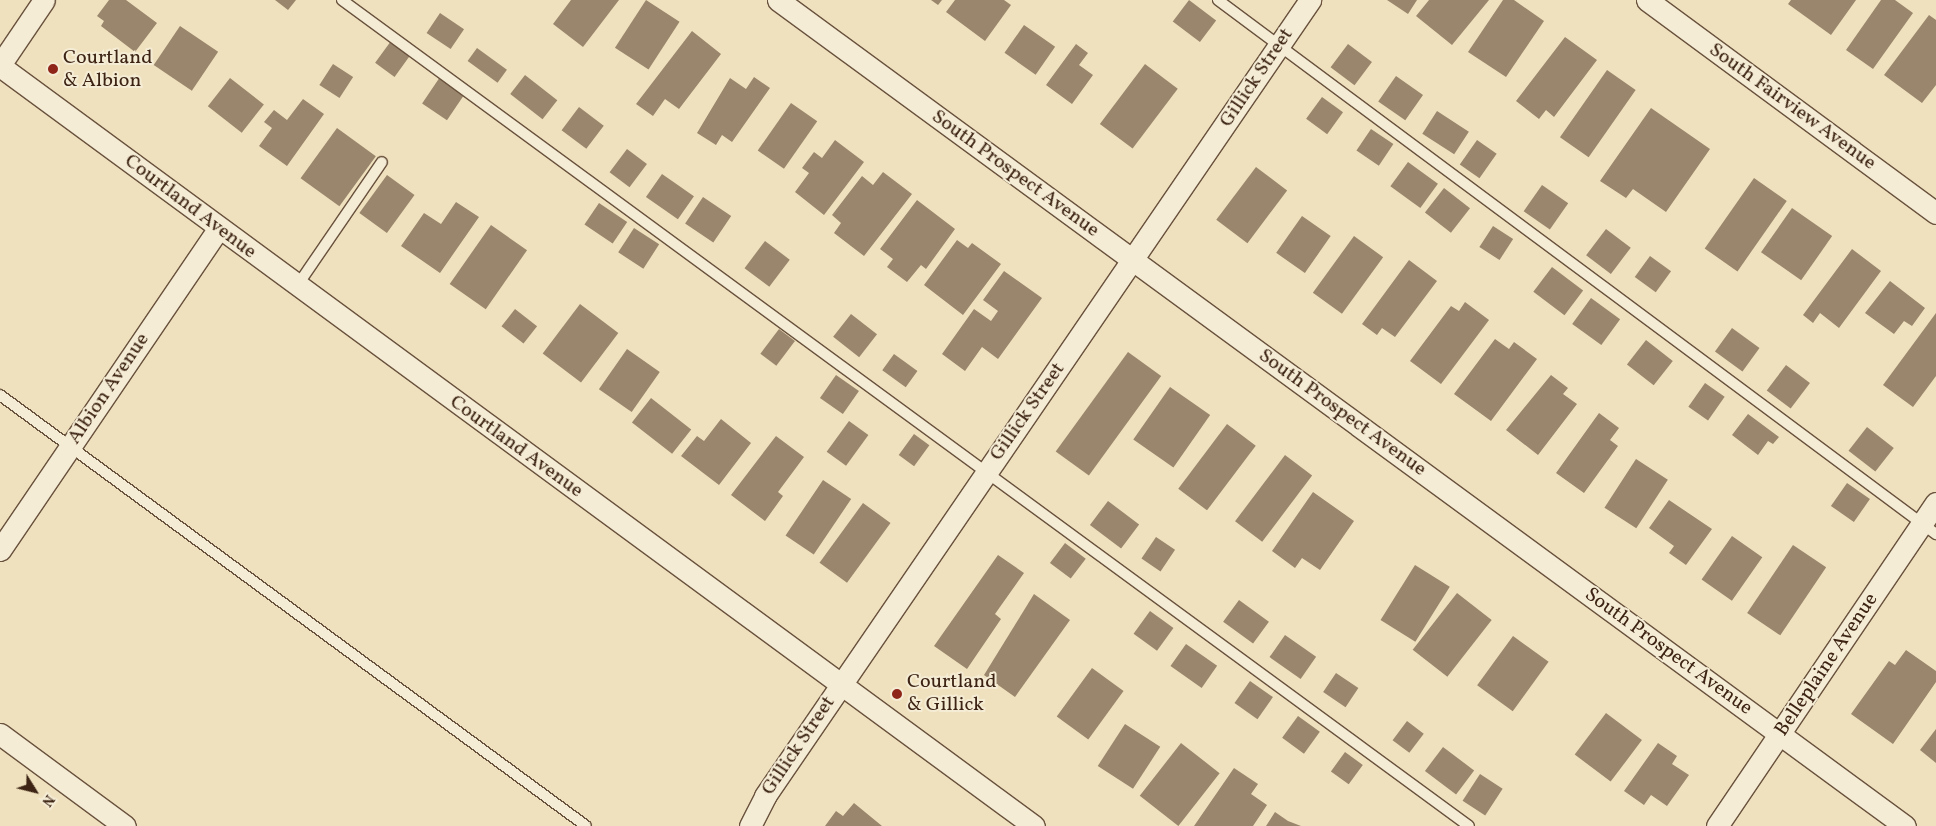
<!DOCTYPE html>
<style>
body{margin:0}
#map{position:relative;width:1936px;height:826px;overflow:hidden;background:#f0e1be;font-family:Vollkorn,serif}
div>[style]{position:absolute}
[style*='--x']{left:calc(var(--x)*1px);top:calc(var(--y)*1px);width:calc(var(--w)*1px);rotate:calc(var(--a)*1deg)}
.building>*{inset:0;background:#9a866c;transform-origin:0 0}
.roads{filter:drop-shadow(1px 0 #69523e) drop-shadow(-1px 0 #69523e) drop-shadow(0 1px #69523e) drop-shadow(0 -1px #69523e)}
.service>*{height:10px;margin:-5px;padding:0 5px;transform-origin:5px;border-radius:5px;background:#f5ecd5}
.minor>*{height:21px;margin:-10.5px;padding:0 10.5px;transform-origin:10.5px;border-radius:10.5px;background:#f5ecd5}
.dots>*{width:14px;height:14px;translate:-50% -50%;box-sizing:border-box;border:2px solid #f5ecd5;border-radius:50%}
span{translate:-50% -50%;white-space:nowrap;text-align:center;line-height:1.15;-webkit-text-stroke:4px #f5ecd5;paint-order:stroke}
.poi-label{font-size:20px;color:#3c2313}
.left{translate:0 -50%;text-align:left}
.street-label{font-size:20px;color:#3c2313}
.north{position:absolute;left:10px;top:766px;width:50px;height:50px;-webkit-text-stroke:4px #f5ecd5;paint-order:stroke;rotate:126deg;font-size:14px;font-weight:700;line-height:20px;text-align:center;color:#3c2313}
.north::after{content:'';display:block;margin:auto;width:18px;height:22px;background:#3c2313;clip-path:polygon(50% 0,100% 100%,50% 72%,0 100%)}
</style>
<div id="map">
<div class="building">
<div style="clip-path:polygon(109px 0,126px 0,157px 23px,135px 52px,101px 26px,104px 21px,97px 16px)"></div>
<div style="clip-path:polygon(275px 0,296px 0,288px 10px)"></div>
<div style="clip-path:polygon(571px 0,619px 0,583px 47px,553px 24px)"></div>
<div style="left:646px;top:0;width:40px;height:57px;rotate:33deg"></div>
<div style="clip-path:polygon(931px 0,942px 0,938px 5px)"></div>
<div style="clip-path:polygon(955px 0,1004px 0,1011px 5px,985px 41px,946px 12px)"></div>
<div style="left:1189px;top:0;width:34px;height:27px;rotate:37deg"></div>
<div style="clip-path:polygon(1387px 0,1417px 0,1408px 14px)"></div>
<div style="clip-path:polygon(1429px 0,1489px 0,1452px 45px,1416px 16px)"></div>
<div style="clip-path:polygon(1503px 0,1514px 0,1544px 21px,1506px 77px,1468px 52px)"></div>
<div style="clip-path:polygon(1791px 0,1856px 0,1831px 35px,1788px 4px)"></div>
<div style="clip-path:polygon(1881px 0,1895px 0,1913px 13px,1873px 69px,1846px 50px)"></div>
<div style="left:440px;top:13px;width:29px;height:24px;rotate:34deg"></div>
<div style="clip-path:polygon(1929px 15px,1936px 20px,1936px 85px,1922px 103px,1884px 75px)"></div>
<div style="left:1024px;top:25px;width:38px;height:34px;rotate:35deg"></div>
<div style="left:180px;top:26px;width:46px;height:47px;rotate:34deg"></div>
<div style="clip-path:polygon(692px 31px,721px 54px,679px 109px,665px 99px,653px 116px,636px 104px)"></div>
<div style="clip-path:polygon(1565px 37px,1597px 60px,1554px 117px,1546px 110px,1539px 119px,1516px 101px)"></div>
<div style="left:391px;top:41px;width:24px;height:27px;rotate:36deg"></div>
<div style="clip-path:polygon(1076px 44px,1088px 53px,1079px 65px,1093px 75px,1072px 104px,1046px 85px)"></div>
<div style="left:1348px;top:44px;width:30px;height:29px;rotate:37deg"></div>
<div style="left:477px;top:48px;width:37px;height:16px;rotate:36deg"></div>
<div style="left:333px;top:64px;width:24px;height:25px;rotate:33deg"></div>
<div style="left:1145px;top:64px;width:41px;height:75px;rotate:37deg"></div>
<div style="left:1607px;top:70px;width:35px;height:82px;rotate:35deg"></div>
<div style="left:525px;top:75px;width:41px;height:24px;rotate:38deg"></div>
<div style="left:1396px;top:76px;width:33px;height:31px;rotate:35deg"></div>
<div style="left:440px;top:77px;width:30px;height:32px;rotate:34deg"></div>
<div style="clip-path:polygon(754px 77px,770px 88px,732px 142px,722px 135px,716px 145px,697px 133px,730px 78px,746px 89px)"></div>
<div style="left:230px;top:78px;width:43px;height:36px;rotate:38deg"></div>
<div style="left:1322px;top:97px;width:26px;height:27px;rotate:36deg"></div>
<div style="clip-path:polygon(303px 99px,324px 114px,287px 166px,259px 146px,272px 128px,264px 122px,274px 110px,287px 120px)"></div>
<div style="left:791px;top:103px;width:32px;height:58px;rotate:35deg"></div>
<div style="left:579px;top:107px;width:31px;height:29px;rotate:37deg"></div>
<div style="clip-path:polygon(1651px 108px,1710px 149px,1666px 212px,1633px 189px,1626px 198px,1600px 181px)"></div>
<div style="left:1437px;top:111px;width:38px;height:27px;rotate:33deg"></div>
<div style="left:337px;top:128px;width:48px;height:62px;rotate:36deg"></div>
<div style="left:1371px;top:129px;width:27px;height:26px;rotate:34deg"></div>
<div style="clip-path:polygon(835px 140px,864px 162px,824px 215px,795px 192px,809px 173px,802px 168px,814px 152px,822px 158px)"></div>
<div style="left:1477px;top:140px;width:24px;height:30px;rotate:35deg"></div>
<div style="left:627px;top:149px;width:25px;height:29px;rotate:37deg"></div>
<div style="left:1408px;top:162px;width:37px;height:30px;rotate:36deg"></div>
<div style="left:1256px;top:167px;width:39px;height:66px;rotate:37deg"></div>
<div style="clip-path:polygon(883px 172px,912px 194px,864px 256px,834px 233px,841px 223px,832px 215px,862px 176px,873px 185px)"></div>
<div style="left:662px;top:174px;width:39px;height:28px;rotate:35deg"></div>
<div style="left:387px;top:175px;width:34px;height:47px;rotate:36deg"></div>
<div style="left:1754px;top:178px;width:40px;height:86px;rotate:35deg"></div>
<div style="left:1542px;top:185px;width:32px;height:32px;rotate:35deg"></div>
<div style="left:1444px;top:188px;width:33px;height:31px;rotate:38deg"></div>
<div style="left:703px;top:197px;width:34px;height:32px;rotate:34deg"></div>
<div style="clip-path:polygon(917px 200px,955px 229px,926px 269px,921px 265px,907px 282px,887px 267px,893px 259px,880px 249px)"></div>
<div style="clip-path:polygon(456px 202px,479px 217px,440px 273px,401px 246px,424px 213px,441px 224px)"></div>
<div style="left:599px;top:203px;width:34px;height:26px;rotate:34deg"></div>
<div style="left:1792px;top:208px;width:49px;height:54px;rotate:35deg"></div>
<div style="left:1302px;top:216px;width:35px;height:45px;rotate:35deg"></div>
<div style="left:491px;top:225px;width:44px;height:72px;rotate:35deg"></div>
<div style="left:1493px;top:226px;width:24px;height:25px;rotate:33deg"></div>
<div style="left:634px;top:228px;width:30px;height:29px;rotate:33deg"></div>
<div style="left:1606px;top:229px;width:31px;height:33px;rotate:37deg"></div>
<div style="left:1354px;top:236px;width:36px;height:70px;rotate:36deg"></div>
<div style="clip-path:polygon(957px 240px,968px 248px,972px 243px,1001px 264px,963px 315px,924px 285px)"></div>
<div style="left:765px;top:241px;width:31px;height:34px;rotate:37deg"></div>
<div style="clip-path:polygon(1852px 249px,1881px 271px,1839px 328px,1820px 313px,1813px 323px,1803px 315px)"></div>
<div style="left:1650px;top:256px;width:26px;height:26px;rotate:36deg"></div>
<div style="clip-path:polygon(1409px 260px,1437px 281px,1395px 337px,1382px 328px,1377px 335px,1362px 324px)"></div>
<div style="left:1552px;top:267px;width:39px;height:31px;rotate:37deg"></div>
<div style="clip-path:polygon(1004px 271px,1042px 298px,998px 359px,982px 347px,965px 371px,942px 354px,974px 309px,991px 321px,998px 311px,983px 300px)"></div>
<div style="clip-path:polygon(1890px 281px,1925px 308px,1912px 326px,1904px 321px,1894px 334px,1865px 313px)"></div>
<div style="left:1591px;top:298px;width:36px;height:32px;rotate:36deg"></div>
<div style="clip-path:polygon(1465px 302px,1489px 320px,1441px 384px,1410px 361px,1451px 306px,1459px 311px)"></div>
<div style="left:580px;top:304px;width:48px;height:62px;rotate:37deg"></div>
<div style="left:515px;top:309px;width:28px;height:22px;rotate:38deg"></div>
<div style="clip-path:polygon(1936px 313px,1936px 376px,1913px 407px,1883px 385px)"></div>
<div style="left:851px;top:314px;width:33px;height:29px;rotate:38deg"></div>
<div style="left:1732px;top:328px;width:34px;height:29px;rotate:36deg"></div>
<div style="left:779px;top:329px;width:20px;height:31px;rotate:37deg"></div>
<div style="clip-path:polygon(1495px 339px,1509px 349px,1514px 342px,1537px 359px,1491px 421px,1454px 394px)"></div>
<div style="left:1646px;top:340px;width:34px;height:31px;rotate:38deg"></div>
<div style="left:627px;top:349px;width:40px;height:49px;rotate:35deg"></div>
<div style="left:1128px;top:352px;width:41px;height:123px;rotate:36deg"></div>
<div style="left:894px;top:354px;width:29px;height:20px;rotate:36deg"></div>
<div style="left:1786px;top:365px;width:30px;height:32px;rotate:37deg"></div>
<div style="left:836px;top:375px;width:28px;height:28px;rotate:35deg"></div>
<div style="clip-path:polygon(1551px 375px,1568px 388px,1563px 394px,1577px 404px,1538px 455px,1506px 430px)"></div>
<div style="left:1705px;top:383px;width:24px;height:29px;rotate:35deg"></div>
<div style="left:1170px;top:387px;width:49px;height:64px;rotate:35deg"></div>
<div style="left:651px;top:398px;width:51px;height:31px;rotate:38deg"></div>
<div style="clip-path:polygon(1599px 413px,1619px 428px,1610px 440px,1618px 446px,1584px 493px,1556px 473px)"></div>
<div style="clip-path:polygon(1748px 414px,1779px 437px,1773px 444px,1768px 441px,1758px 455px,1732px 435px)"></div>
<div style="clip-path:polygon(721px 419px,751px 443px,719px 485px,681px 456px,697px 436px,704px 441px)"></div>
<div style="left:849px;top:421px;width:24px;height:38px;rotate:36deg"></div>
<div style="left:1227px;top:424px;width:36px;height:81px;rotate:37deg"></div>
<div style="left:1867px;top:427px;width:34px;height:30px;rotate:38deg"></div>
<div style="left:914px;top:434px;width:19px;height:26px;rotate:36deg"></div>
<div style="clip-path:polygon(776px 436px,804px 457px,778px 492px,783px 496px,765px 521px,731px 495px)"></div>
<div style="left:1285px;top:455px;width:34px;height:83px;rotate:37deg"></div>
<div style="left:1636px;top:459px;width:38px;height:58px;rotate:33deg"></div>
<div style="left:823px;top:480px;width:34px;height:67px;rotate:34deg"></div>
<div style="left:1847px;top:483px;width:28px;height:28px;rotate:35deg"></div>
<div style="clip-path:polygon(1313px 492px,1354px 521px,1320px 570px,1302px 558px,1295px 568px,1272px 551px)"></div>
<div style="clip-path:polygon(1669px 500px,1712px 529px,1686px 565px,1669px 553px,1674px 546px,1649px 528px)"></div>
<div style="left:1108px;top:501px;width:39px;height:30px;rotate:37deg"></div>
<div style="left:863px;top:503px;width:34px;height:74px;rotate:36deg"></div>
<div style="left:1732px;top:536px;width:37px;height:53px;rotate:35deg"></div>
<div style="left:1156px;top:537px;width:23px;height:26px;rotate:34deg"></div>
<div style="left:1065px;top:543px;width:26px;height:25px;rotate:37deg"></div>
<div style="left:1793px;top:545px;width:40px;height:82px;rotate:34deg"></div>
<div style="clip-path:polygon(998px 555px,1024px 573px,995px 614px,1001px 619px,967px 669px,934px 646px)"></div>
<div style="left:1415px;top:565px;width:41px;height:65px;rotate:32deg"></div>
<div style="left:1457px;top:593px;width:44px;height:72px;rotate:38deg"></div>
<div style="clip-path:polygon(1034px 594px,1070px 620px,1015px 697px,984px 675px)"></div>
<div style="left:1239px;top:600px;width:37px;height:27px;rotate:36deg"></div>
<div style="left:1150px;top:611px;width:29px;height:28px;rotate:36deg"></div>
<div style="left:1285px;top:635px;width:38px;height:27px;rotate:35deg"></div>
<div style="left:1513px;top:636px;width:44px;height:61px;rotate:36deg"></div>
<div style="left:1186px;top:644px;width:38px;height:27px;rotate:35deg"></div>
<div style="clip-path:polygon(1906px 650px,1936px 671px,1936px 682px,1893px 744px,1851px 714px,1889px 661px,1895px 665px)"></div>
<div style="left:1092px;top:668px;width:39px;height:60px;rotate:36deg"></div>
<div style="left:1336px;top:673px;width:27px;height:23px;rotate:34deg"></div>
<div style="left:1250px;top:681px;width:28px;height:27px;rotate:35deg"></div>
<div style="left:1606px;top:713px;width:45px;height:52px;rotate:37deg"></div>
<div style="left:1298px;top:716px;width:27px;height:27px;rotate:36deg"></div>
<div style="left:1407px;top:721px;width:21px;height:24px;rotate:37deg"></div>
<div style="left:1125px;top:724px;width:42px;height:50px;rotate:33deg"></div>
<div style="clip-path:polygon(1936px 729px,1936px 763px,1920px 750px)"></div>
<div style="left:1181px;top:743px;width:49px;height:67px;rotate:38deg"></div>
<div style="clip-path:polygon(1658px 743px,1677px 756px,1672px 764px,1689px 775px,1667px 806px,1651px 795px,1644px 805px,1624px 791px)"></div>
<div style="left:1443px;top:747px;width:39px;height:30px;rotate:37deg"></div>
<div style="left:1345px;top:752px;width:22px;height:24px;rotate:36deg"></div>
<div style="clip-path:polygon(1234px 768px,1258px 784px,1251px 794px,1267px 805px,1253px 826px,1194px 826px)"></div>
<div style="left:1480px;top:774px;width:27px;height:32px;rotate:33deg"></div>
<div style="clip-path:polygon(854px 803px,882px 826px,825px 826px,836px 811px,843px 816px)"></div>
<div style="clip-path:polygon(1275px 812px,1288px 821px,1301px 826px,1266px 826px)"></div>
</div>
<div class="roads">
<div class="service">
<div style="--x:342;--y:0;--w:1397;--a:36.24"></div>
<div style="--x:1218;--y:0;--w:895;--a:36.64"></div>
<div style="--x:297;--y:286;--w:150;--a:-55.6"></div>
<div style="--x:0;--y:395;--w:727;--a:36.33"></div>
</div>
<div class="minor">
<div style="--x:778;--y:0;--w:1397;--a:36.24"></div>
<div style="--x:1647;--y:0;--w:359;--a:36.4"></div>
<div style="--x:0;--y:65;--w:78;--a:-55.9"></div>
<div style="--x:0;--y:66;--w:1283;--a:36.32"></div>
<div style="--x:0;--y:550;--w:388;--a:-55.8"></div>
<div style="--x:0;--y:734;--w:155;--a:36.4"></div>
<div style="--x:750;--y:826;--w:34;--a:-63"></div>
<div style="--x:765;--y:796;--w:965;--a:-55.6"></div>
<div style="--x:1717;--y:826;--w:390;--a:-55.9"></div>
</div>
</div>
<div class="dots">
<div style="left:53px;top:69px;background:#8f2418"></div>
<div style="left:897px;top:694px;background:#8f2418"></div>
</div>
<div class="poi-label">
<span class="left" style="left:63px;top:70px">Courtland<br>&amp; Albion</span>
<span class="left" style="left:907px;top:694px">Courtland<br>&amp; Gillick</span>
</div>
<div class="street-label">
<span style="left:1257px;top:78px;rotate:-56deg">Gillick Street</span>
<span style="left:1792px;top:107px;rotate:36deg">South Fairview Avenue</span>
<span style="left:1015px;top:174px;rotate:36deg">South Prospect Avenue</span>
<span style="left:190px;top:207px;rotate:37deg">Courtland Avenue</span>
<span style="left:109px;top:389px;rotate:-56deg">Albion Avenue</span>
<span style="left:1028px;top:412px;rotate:-55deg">Gillick Street</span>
<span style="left:1342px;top:413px;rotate:36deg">South Prospect Avenue</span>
<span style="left:516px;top:447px;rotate:36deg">Courtland Avenue</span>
<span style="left:1668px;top:652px;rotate:36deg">South Prospect Avenue</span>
<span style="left:1827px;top:665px;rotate:-56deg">Belleplaine Avenue</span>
<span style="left:799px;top:746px;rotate:-56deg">Gillick Street</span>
</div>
<div class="north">N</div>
</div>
